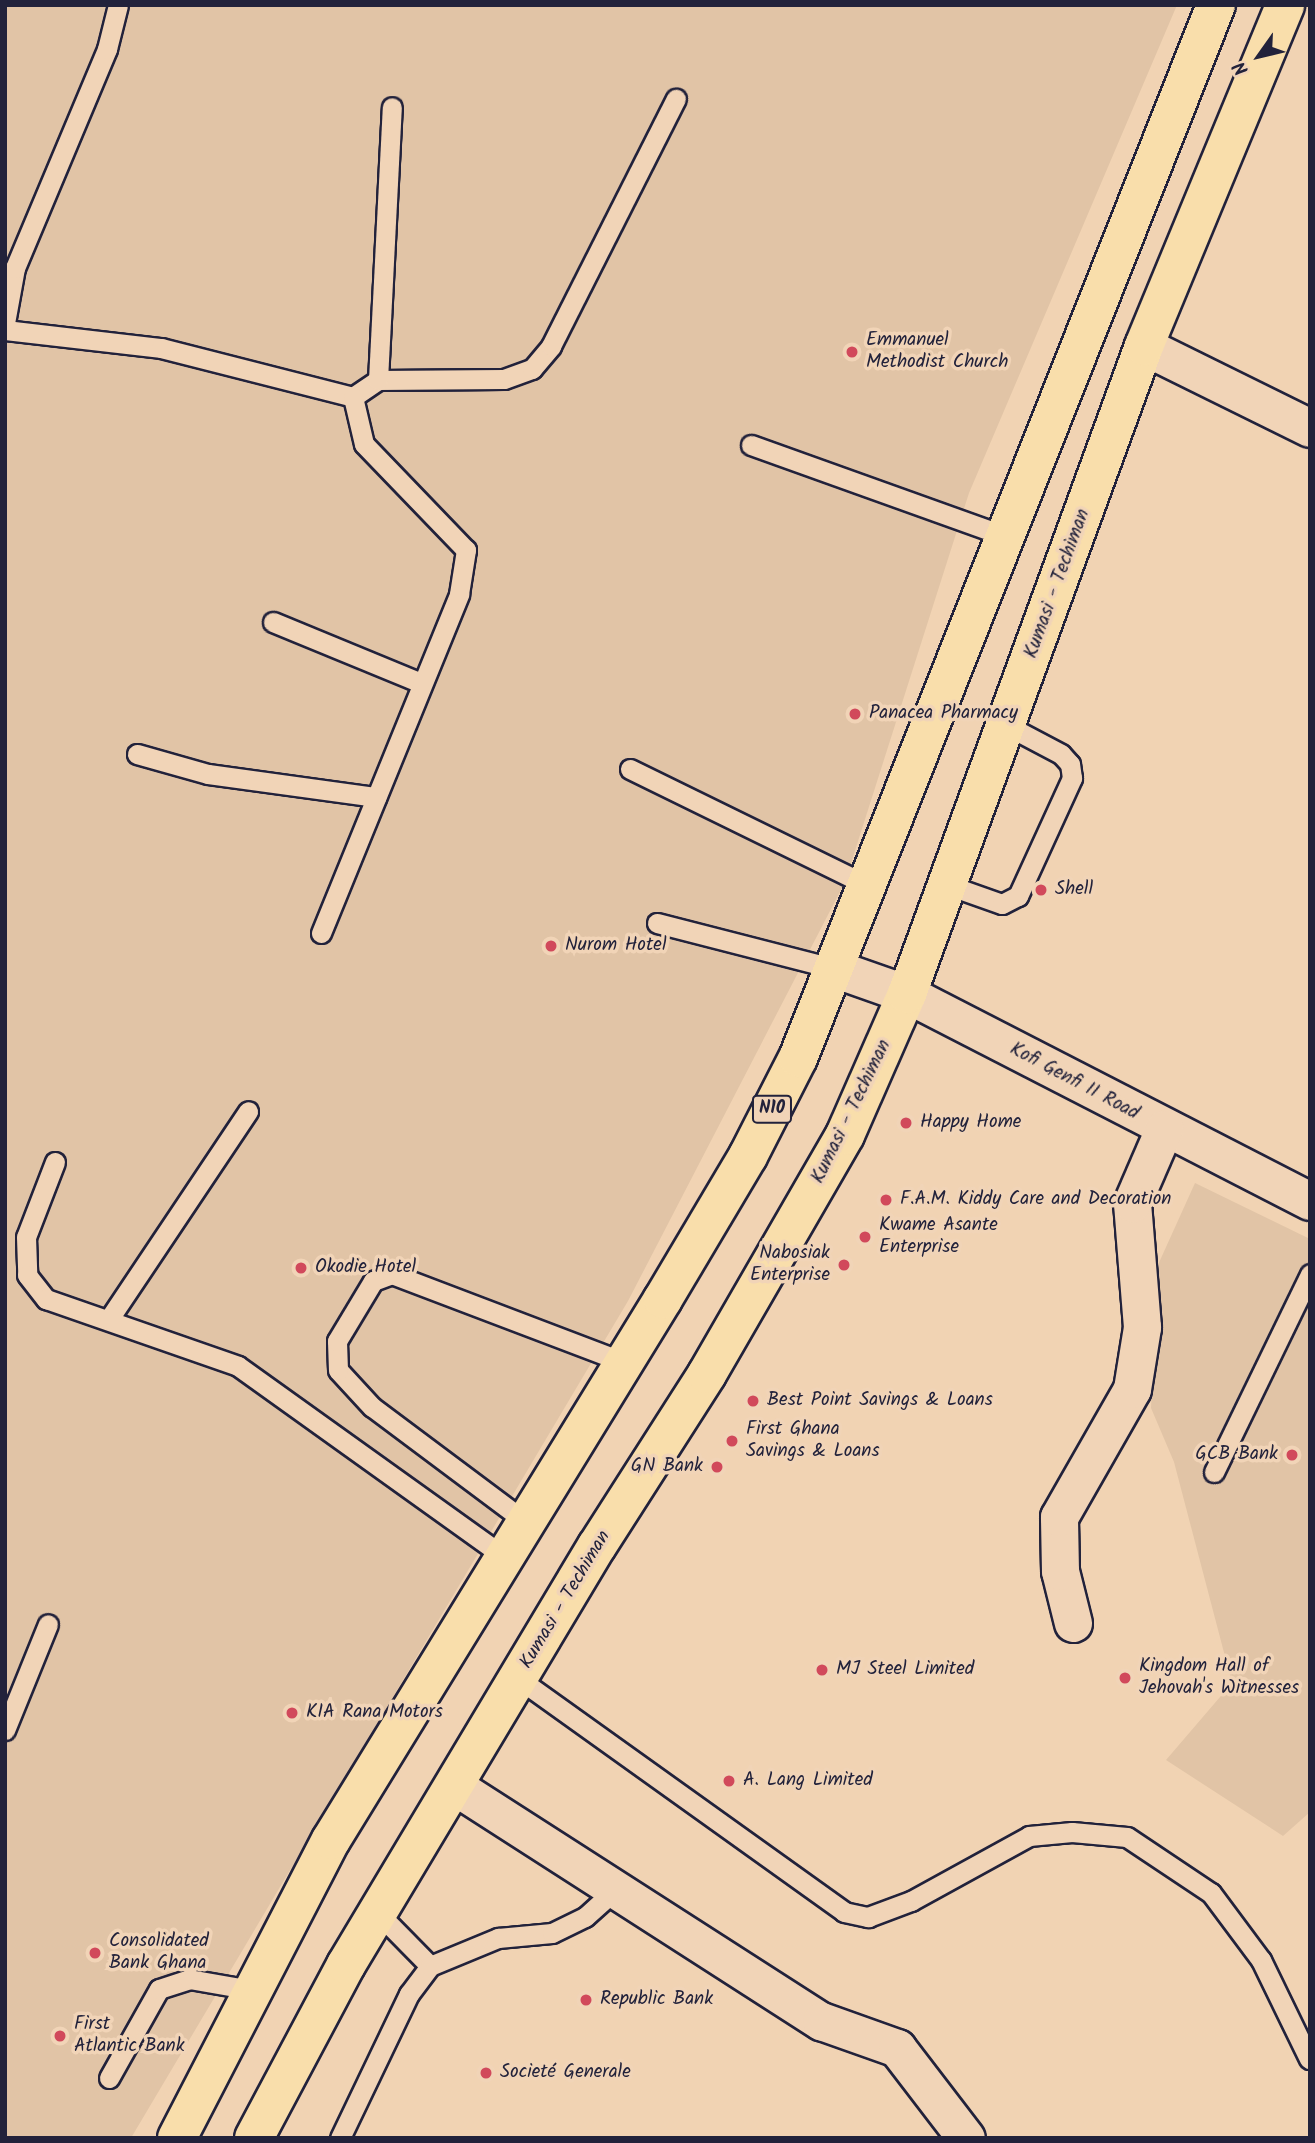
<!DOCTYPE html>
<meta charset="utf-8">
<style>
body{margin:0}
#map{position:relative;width:1315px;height:2143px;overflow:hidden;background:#f1d3b3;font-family:Kalam,sans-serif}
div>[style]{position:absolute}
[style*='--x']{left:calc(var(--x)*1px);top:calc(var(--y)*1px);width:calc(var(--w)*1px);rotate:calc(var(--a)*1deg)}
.built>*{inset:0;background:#e1c4a6}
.roads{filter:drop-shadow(2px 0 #22223b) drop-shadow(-2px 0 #22223b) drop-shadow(0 2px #22223b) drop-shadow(0 -2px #22223b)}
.lane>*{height:19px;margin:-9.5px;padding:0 9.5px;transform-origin:9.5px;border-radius:9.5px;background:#f1d4b7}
.street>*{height:37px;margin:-18.5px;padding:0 18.5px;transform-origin:18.5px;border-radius:18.5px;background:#f1d4b7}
.highway>*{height:38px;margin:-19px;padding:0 19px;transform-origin:19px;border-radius:19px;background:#f9deab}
.dots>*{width:19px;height:19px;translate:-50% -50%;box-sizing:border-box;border:4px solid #f1d4b7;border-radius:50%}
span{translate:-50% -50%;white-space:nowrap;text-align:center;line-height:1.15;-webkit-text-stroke:7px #f1d4b7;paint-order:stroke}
.shield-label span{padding:2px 5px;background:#f1d4b7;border:2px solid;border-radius:5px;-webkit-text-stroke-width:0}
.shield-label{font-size:18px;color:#22223b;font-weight:700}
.poi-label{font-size:19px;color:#22223b}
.left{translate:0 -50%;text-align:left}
.right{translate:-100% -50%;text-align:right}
.street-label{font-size:19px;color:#22223b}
.frame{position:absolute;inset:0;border:7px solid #22223b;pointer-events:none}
.north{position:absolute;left:1224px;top:21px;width:70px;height:70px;-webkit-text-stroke:5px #f1d4b7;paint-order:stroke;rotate:236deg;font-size:19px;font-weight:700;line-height:28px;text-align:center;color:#22223b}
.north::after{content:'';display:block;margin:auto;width:24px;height:32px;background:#22223b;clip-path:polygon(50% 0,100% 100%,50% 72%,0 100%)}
</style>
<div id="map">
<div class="built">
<div style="clip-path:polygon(5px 5px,1177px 5px,969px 493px,845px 882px,628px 1301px,131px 2138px,5px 2138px)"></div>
<div style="clip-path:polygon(1195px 1183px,1310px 1239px,1310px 1812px,1283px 1836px,1166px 1760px,1232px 1683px,1174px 1462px,1151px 1408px,1157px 1267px)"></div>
</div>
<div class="roads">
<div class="lane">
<div style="--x:5;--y:323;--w:56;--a:-79.7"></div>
<div style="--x:15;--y:268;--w:238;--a:-67.2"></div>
<div style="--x:107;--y:49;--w:45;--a:-76"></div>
<div style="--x:5;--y:330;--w:157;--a:6.6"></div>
<div style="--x:161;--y:348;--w:198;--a:14.3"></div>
<div style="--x:353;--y:397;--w:30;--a:-34"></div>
<div style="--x:378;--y:380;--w:126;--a:-0.5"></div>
<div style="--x:504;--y:379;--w:30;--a:-20"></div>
<div style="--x:532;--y:369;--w:30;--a:-50"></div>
<div style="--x:551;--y:346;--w:277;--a:-63.2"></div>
<div style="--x:378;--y:380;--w:273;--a:-87.1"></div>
<div style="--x:751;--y:445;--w:267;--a:19.7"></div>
<div style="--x:273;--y:622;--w:160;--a:22.4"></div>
<div style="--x:137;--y:754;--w:74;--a:15.7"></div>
<div style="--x:208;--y:774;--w:170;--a:7.8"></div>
<div style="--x:630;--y:769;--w:266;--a:26.1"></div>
<div style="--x:948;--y:885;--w:57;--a:19.4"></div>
<div style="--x:1002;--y:904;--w:18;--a:-27"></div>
<div style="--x:1018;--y:896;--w:130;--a:-65.4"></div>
<div style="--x:1072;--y:778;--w:14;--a:-98"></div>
<div style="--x:1070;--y:764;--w:13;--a:-132"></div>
<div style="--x:1061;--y:754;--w:60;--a:-152.2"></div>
<div style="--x:657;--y:923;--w:185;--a:14.4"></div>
<div style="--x:321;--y:933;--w:366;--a:-67.8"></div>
<div style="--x:459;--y:594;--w:45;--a:-81"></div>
<div style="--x:466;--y:550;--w:147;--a:-133.9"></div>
<div style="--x:364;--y:444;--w:48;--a:-103.2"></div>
<div style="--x:55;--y:1162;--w:80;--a:111.1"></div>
<div style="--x:26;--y:1237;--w:38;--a:88"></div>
<div style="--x:27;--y:1275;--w:31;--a:52"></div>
<div style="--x:46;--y:1299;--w:203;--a:19.2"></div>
<div style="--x:238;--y:1366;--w:328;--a:35.6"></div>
<div style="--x:109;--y:1319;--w:250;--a:-56.2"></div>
<div style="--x:1214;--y:1472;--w:220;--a:-64.1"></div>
<div style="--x:526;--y:1522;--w:192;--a:-143.2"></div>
<div style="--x:372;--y:1407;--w:50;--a:-132.6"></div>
<div style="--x:338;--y:1370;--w:29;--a:-92"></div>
<div style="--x:337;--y:1341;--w:70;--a:-59"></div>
<div style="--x:373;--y:1281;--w:20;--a:-20"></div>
<div style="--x:392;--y:1274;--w:248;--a:20.8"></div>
<div style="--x:519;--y:1679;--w:400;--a:35.6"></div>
<div style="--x:844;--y:1912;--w:25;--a:12"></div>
<div style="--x:868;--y:1917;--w:46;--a:-20.4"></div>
<div style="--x:911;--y:1901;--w:135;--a:-28.8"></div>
<div style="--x:1029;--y:1836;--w:43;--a:-5.3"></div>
<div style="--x:1072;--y:1832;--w:55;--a:5.2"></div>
<div style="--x:1127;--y:1837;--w:101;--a:33.7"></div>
<div style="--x:1211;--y:1893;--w:84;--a:53.3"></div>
<div style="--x:1261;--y:1960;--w:110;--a:64.1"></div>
<div style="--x:5;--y:1730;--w:114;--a:-67.9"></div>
<div style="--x:378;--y:1913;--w:74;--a:45.5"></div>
<div style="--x:109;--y:2078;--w:102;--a:-60.7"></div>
<div style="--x:159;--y:1989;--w:32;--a:-18"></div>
<div style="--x:189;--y:1979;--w:64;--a:9.9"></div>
<div style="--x:340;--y:2138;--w:160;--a:-64.4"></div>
<div style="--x:409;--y:1994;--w:35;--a:-53"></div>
<div style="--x:430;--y:1966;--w:74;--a:-22.4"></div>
<div style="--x:498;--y:1938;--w:54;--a:-5.3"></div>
<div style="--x:552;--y:1933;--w:37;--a:-26"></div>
<div style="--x:585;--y:1917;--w:39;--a:-42"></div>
</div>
<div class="street">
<div style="--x:1144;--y:346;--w:185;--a:26.3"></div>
<div style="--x:836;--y:969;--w:75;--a:19.4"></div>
<div style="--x:907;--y:994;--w:453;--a:27.2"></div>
<div style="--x:1073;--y:1623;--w:54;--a:-104"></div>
<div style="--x:1060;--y:1571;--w:54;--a:-91.1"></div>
<div style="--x:1059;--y:1517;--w:147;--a:-60.3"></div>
<div style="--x:1132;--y:1389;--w:63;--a:-80.8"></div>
<div style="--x:1142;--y:1327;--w:124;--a:-94.6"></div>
<div style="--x:1132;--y:1203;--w:81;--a:-66.6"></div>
<div style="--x:456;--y:1787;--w:434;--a:32.7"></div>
<div style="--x:821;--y:2021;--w:81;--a:19.6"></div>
<div style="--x:897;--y:2048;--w:113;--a:52.5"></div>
</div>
<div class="highway">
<div style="--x:177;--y:2138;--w:335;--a:-62.7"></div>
<div style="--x:331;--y:1840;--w:635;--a:-58.46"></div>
<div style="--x:663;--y:1299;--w:166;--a:-59.3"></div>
<div style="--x:748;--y:1156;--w:110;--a:-63"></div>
<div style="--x:798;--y:1058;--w:1133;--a:-68.35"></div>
<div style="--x:254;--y:2138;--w:196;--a:-62"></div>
<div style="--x:346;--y:1965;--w:488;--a:-59.1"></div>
<div style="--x:597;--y:1546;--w:204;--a:-57.4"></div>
<div style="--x:707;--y:1374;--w:276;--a:-60"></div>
<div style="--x:845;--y:1135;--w:154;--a:-66.3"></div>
<div style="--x:907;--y:994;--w:690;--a:-69.91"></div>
<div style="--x:1144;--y:346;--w:369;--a:-67.5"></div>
</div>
</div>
<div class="dots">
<div style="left:852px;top:352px;background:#d1495b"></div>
<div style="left:855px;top:714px;background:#d1495b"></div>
<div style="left:1041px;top:890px;background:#d1495b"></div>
<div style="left:551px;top:946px;background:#d1495b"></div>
<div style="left:906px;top:1123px;background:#d1495b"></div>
<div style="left:886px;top:1200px;background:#d1495b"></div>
<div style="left:865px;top:1237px;background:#d1495b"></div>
<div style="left:844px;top:1265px;background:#d1495b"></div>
<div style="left:301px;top:1268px;background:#d1495b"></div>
<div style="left:753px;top:1401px;background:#d1495b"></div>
<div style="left:732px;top:1441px;background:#d1495b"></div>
<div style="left:1292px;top:1455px;background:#d1495b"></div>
<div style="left:717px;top:1467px;background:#d1495b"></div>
<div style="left:822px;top:1670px;background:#d1495b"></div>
<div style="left:1125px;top:1678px;background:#d1495b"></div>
<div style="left:292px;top:1713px;background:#d1495b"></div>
<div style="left:729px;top:1781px;background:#d1495b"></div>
<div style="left:95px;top:1953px;background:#d1495b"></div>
<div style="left:586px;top:2000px;background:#d1495b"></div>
<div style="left:60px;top:2036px;background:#d1495b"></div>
<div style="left:486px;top:2073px;background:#d1495b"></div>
</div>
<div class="shield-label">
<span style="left:772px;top:1109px">N10</span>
</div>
<div class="poi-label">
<span class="left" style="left:866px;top:352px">Emmanuel<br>Methodist Church</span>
<span class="left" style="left:869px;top:714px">Panacea Pharmacy</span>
<span class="left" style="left:1055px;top:890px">Shell</span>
<span class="left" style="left:565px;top:946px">Nurom Hotel</span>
<span class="left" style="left:920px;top:1123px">Happy Home</span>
<span class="left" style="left:900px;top:1200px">F.A.M. Kiddy Care and Decoration</span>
<span class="left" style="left:879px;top:1237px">Kwame Asante<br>Enterprise</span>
<span class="right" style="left:830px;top:1265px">Nabosiak<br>Enterprise</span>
<span class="left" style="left:315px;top:1268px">Okodie Hotel</span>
<span class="left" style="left:767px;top:1401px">Best Point Savings &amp; Loans</span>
<span class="left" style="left:746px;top:1441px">First Ghana<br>Savings &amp; Loans</span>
<span class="right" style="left:1278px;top:1455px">GCB Bank</span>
<span class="right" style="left:703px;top:1467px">GN Bank</span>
<span class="left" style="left:1139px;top:1678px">Kingdom Hall of<br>Jehovah's Witnesses</span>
<span class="left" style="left:836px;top:1670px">MJ Steel Limited</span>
<span class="left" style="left:306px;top:1713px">KIA Rana Motors</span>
<span class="left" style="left:743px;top:1781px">A. Lang Limited</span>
<span class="left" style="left:109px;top:1953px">Consolidated<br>Bank Ghana</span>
<span class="left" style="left:600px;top:2000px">Republic Bank</span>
<span class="left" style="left:74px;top:2036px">First<br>Atlantic Bank</span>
<span class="left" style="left:500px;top:2073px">Societé Generale</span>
</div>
<div class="street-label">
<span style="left:1058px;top:584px;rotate:-70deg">Kumasi - Techiman</span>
<span style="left:1074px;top:1082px;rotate:28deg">Kofi Genfi II Road</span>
<span style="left:852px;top:1112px;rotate:-64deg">Kumasi - Techiman</span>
<span style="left:566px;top:1600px;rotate:-59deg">Kumasi - Techiman</span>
</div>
<div class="frame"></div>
<div class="north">N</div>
</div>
